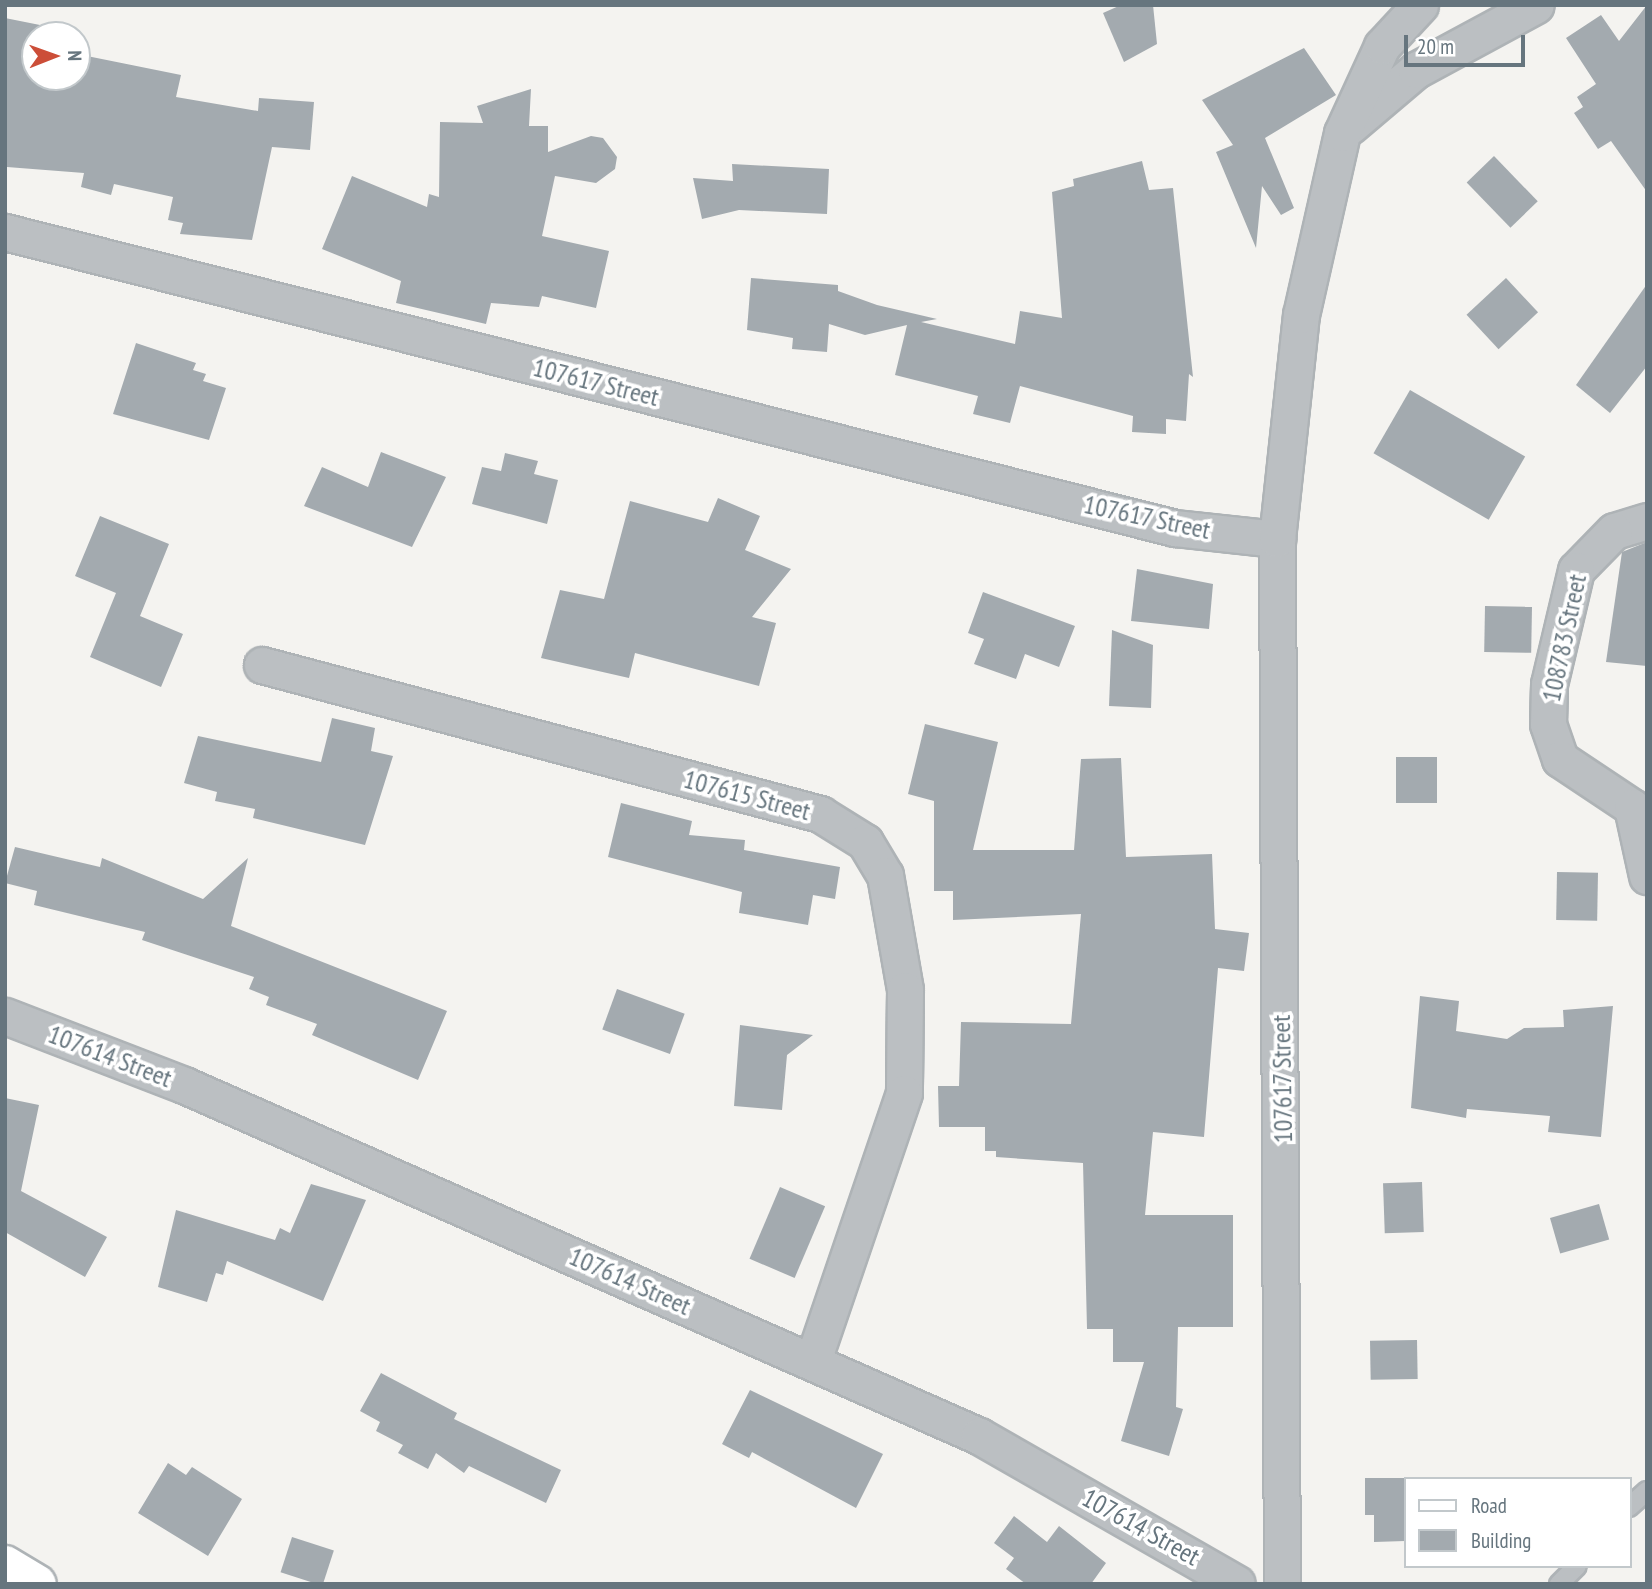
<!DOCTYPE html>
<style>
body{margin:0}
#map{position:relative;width:1652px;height:1589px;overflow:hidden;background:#f4f3f0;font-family:"PT Sans Narrow",sans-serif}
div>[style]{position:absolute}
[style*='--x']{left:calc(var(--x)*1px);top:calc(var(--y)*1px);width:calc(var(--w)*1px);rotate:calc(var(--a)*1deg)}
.building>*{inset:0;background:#a3aaaf;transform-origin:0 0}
.roads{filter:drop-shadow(2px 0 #aeb3b6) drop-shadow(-2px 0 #aeb3b6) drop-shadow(0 2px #aeb3b6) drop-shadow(0 -2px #aeb3b6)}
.service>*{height:18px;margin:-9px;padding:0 9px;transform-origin:9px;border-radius:9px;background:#bbbfc2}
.minor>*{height:35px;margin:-17.5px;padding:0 17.5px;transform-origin:17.5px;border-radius:17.5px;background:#bbbfc2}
.secondary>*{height:38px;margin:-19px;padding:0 19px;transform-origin:19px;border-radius:19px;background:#fff}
span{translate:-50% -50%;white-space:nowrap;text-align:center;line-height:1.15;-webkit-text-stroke:7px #fff;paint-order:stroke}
.street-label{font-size:26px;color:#66757e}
.frame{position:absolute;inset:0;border:7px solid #66757e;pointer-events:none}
.legend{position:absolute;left:1404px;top:1477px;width:228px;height:91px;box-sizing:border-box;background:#fff;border:2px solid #c2c8cb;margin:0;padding:9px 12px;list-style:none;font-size:21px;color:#66757e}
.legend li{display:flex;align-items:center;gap:14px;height:35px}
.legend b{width:35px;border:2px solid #c2c8cb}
.north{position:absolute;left:21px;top:21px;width:70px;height:70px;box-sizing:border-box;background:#fff;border:2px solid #c2c8cb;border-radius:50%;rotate:89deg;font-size:19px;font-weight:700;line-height:28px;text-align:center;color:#66757e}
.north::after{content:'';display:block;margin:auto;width:24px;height:32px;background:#cc4e38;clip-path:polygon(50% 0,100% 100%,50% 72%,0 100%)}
.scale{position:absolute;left:1404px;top:35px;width:121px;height:32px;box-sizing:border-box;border:4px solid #66757e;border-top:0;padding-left:9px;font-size:21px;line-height:24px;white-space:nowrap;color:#66757e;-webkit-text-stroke:5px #fff;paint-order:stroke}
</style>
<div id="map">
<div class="building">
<div style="clip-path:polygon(1121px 5px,1153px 5px,1157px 44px,1124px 62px,1103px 13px)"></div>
<div style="clip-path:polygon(1647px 5px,1647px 192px,1611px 141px,1598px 149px,1574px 113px,1583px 107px,1577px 97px,1596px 84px,1566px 38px,1601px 15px,1619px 41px)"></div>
<div style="clip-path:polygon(5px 18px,50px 27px,48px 35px,35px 35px,35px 77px,77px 77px,77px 54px,181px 75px,176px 97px,258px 111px,259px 98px,314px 102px,310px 150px,272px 147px,252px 240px,180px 234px,183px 223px,168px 220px,173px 197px,114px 184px,111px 195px,81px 187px,84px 173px,7px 167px)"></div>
<div style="clip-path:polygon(1304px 48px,1336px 95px,1265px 138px,1294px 208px,1281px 215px,1262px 186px,1256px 248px,1216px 152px,1233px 145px,1202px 100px)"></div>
<div style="clip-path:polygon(531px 89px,529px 126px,548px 126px,548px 152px,591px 136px,603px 138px,617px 157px,615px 169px,596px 183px,555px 176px,542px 236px,609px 251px,596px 308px,542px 296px,539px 307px,491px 303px,486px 324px,396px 303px,401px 281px,322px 249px,352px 176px,427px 207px,429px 194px,439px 197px,440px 122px,483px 123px,477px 106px)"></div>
<div style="left:1494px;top:156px;width:63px;height:38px;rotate:46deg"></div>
<div style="clip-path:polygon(1142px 161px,1149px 190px,1173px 188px,1193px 377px,1189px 374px,1186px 421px,1166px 419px,1166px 434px,1132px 432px,1133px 416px,1020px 386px,1010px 423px,973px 414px,978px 396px,895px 375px,907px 325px,865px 335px,829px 324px,827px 352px,792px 349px,793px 338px,747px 330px,751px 278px,838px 285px,838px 291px,877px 305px,937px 319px,921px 322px,1015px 344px,1020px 311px,1062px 318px,1052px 192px,1074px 186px,1073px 179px)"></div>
<div style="clip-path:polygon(732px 164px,829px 169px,827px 214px,739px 210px,702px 219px,693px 178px,733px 181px)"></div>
<div style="left:1506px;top:278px;width:47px;height:54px;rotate:47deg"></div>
<div style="clip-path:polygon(1647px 284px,1647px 366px,1610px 413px,1576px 385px)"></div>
<div style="clip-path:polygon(136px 343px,196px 363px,193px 370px,206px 374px,203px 381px,226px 388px,209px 440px,113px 414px)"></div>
<div style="left:1410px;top:390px;width:133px;height:73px;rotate:30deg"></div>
<div style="clip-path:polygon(381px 452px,446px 477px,412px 547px,304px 506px,322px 467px,368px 487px)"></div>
<div style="clip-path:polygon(505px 453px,538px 461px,534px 474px,558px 480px,547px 524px,472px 504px,482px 467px,501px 471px)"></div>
<div style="clip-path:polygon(718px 498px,760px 516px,745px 550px,791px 569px,752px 617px,776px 623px,759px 686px,635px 653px,629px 678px,541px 658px,560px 590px,604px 599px,630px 501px,708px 522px)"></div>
<div style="clip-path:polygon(100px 516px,169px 544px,140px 616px,183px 634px,161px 687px,90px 657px,116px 593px,75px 576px)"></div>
<div style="clip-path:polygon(1647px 542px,1647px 666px,1606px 662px,1622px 552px)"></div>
<div style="clip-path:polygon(1137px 569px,1213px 584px,1209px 629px,1131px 621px)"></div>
<div style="clip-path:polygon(983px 592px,1075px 626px,1059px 667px,1025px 654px,1016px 679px,974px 664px,984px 639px,968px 633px)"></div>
<div style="left:1485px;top:606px;width:47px;height:46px;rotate:1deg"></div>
<div style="clip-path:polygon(1112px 630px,1153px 645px,1151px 708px,1109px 706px)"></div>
<div style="clip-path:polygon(332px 718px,375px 728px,371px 751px,393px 756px,365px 845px,253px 818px,255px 809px,215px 801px,217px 792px,184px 783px,198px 736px,321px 762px)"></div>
<div style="clip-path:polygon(925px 724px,998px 742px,973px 850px,1074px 850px,1081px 759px,1121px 758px,1126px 857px,1212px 854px,1215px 929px,1249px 933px,1244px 971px,1218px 968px,1204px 1137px,1153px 1132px,1145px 1215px,1233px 1215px,1233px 1327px,1178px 1327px,1176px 1407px,1183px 1409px,1169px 1456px,1121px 1441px,1144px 1362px,1113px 1362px,1113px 1329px,1087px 1329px,1083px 1163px,996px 1157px,996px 1151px,985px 1151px,985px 1127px,939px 1127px,938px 1086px,959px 1086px,961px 1022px,1071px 1024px,1081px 914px,953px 920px,953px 891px,934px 891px,934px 801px,908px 794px)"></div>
<div style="left:1396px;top:757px;width:41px;height:46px"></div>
<div style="clip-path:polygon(621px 803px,692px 821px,689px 835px,745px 840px,744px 850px,840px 867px,835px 899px,813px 895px,808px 925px,739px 913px,742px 892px,608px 857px)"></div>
<div style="clip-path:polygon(15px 847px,100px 867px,102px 858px,203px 899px,248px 858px,231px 926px,447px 1011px,418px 1080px,312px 1035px,317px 1024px,266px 1005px,269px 997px,249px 989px,254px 977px,142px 940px,145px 932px,34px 905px,37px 891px,5px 883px)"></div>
<div style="left:1557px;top:872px;width:41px;height:48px;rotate:1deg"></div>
<div style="left:617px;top:989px;width:72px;height:43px;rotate:20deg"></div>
<div style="clip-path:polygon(1420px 996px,1459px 1001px,1456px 1031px,1507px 1039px,1524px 1028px,1564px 1027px,1563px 1010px,1613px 1006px,1601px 1137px,1548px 1132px,1550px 1116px,1467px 1109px,1466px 1118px,1411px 1108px)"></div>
<div style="clip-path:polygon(740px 1025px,813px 1035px,787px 1055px,782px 1110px,734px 1106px)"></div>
<div style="clip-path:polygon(5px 1098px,39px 1105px,21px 1191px,107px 1237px,85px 1277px,5px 1232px)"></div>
<div style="left:1422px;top:1182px;width:50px;height:39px;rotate:88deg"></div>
<div style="clip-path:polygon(311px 1184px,366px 1200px,323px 1301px,227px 1261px,223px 1275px,216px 1273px,207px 1302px,158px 1287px,176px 1210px,275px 1240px,280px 1228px,290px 1233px)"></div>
<div style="left:780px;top:1187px;width:49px;height:78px;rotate:23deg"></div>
<div style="left:1599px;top:1204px;width:37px;height:51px;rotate:74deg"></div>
<div style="left:1417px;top:1340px;width:39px;height:47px;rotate:89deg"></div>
<div style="clip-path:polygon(381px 1373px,457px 1413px,454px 1419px,561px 1470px,546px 1503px,469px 1466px,464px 1473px,436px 1453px,428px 1469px,398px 1453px,403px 1445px,376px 1431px,380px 1422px,360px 1411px)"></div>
<div style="clip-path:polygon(750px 1390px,883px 1454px,856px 1508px,752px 1452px,749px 1458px,722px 1444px)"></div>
<div style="clip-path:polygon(168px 1463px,186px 1475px,192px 1467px,242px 1499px,208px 1556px,138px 1513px)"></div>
<div style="clip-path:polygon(1365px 1478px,1405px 1478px,1405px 1541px,1374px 1542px,1374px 1515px,1365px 1515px)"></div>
<div style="clip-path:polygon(1014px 1516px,1047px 1542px,1059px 1526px,1106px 1563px,1091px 1584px,1026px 1584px,1006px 1569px,1014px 1558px,994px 1543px)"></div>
<div style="left:292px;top:1537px;width:44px;height:37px;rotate:18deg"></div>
</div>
<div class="roads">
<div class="service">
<div style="--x:1629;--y:1507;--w:24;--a:-42"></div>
<div style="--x:1559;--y:1584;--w:25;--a:-45"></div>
</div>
<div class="minor">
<div style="--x:1350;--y:126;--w:87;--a:-40.3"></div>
<div style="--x:1416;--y:70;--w:136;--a:-28.4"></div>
<div style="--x:5;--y:232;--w:1207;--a:14.2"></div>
<div style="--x:1175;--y:528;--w:103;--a:6.2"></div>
<div style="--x:1277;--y:539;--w:1045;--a:89.73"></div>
<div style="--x:1647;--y:521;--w:34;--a:163"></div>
<div style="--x:1614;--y:531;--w:54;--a:134.3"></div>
<div style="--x:1576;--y:570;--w:117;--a:103.3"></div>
<div style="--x:1549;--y:684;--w:40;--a:91.4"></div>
<div style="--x:1548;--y:724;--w:37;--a:71"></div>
<div style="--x:1560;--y:759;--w:87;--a:33.7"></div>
<div style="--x:1632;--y:807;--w:71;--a:77.7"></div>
<div style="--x:1277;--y:539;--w:225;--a:-83.9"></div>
<div style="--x:1301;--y:315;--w:187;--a:-77.3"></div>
<div style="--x:1342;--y:133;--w:96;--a:-65.3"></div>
<div style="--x:1382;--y:46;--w:56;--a:-47.2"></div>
<div style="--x:262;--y:665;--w:578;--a:14.95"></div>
<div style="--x:820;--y:814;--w:53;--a:31.9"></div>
<div style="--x:865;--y:842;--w:39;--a:59"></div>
<div style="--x:885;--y:875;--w:117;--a:80.1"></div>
<div style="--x:905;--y:990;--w:103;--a:90.6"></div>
<div style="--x:904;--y:1093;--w:283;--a:108.8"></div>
<div style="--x:5;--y:1016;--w:192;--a:21.1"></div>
<div style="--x:184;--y:1085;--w:869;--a:23.82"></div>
<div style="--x:979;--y:1436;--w:297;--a:29.8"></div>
</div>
<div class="secondary">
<div style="--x:5;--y:1565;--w:37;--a:31"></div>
</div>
</div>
<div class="street-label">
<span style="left:596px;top:382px;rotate:14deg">107617 Street</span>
<span style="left:1147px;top:517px;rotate:12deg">107617 Street</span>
<span style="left:1564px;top:638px;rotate:-78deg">108783 Street</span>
<span style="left:747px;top:795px;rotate:15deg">107615 Street</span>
<span style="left:110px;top:1056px;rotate:21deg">107614 Street</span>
<span style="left:1282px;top:1079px;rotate:-91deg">107617 Street</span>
<span style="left:630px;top:1281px;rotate:24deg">107614 Street</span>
<span style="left:1141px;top:1527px;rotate:29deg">107614 Street</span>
</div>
<div class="frame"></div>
<ul class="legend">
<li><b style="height:9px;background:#fff"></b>Road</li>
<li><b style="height:19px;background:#a3aaaf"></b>Building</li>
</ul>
<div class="north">N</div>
<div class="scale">20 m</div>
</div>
